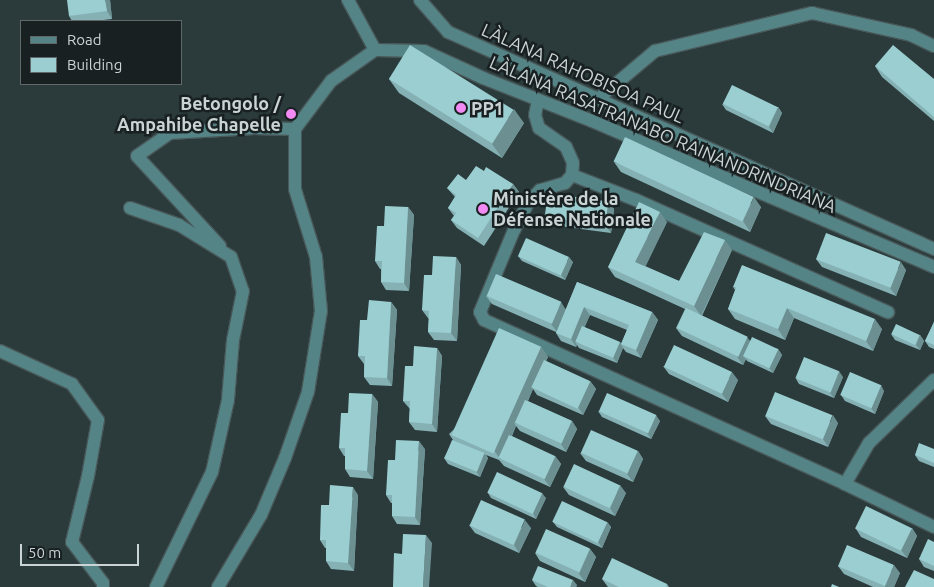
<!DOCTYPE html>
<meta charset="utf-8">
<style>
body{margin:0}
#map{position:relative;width:934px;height:587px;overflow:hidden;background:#2b3b3c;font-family:Ubuntu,sans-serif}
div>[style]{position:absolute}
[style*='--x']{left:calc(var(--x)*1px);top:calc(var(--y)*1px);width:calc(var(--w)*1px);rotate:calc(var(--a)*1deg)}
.roads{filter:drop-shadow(1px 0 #485758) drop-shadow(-1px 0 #485758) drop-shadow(0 1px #485758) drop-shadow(0 -1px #485758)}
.minor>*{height:12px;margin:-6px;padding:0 6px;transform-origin:6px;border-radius:6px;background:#558487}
.wall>*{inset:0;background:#85b1b4}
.shaded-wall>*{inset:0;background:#6c9092;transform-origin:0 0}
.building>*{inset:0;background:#9bced1;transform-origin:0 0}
.dots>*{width:14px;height:14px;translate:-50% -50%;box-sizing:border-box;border:2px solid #192021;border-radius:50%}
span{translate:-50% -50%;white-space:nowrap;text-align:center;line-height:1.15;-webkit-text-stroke:5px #192021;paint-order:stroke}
.street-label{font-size:18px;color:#cad4d5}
.poi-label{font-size:18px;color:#cad4d5;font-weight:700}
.right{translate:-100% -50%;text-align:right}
.left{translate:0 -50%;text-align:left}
.legend{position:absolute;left:20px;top:20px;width:162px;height:65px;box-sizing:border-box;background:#192021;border:1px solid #606869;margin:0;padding:6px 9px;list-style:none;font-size:15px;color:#cad4d5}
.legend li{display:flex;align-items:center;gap:10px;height:25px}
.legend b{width:25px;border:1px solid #606869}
.scale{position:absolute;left:20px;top:544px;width:119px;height:22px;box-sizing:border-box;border:2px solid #cad4d5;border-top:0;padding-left:6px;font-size:15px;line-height:18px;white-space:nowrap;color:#cad4d5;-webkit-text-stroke:4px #192021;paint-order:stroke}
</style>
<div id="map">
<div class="roads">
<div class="minor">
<div style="--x:348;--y:0;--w:57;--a:61.6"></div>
<div style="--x:420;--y:0;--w:43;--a:48.8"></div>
<div style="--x:448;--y:32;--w:532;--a:24.06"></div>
<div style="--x:375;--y:50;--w:49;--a:1.2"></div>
<div style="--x:424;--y:51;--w:65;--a:24.6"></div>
<div style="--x:483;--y:78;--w:117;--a:21.5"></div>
<div style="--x:592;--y:121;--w:372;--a:23.1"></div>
<div style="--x:598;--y:99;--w:75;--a:-40.1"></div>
<div style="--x:655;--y:51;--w:162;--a:-13.6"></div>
<div style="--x:812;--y:13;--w:101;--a:12.5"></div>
<div style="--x:911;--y:35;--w:25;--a:26"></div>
<div style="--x:538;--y:100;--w:15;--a:101"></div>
<div style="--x:535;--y:115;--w:14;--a:73"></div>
<div style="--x:539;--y:128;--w:33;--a:35"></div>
<div style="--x:566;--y:147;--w:17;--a:66"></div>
<div style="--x:573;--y:163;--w:12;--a:95"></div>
<div style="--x:572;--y:175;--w:11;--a:131"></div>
<div style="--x:565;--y:183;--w:26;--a:164"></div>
<div style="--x:540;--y:190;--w:18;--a:133"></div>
<div style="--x:528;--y:203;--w:30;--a:117"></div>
<div style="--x:514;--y:230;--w:89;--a:112.5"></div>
<div style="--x:480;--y:312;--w:9;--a:63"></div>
<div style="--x:484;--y:320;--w:397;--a:24.4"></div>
<div style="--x:845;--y:484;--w:48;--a:-59.7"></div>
<div style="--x:869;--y:443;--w:91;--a:-44.1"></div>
<div style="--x:572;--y:175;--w:69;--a:21.3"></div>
<div style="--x:636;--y:200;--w:276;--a:24"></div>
<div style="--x:130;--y:208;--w:52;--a:19.1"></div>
<div style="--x:179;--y:225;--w:61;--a:31.6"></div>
<div style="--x:231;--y:257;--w:36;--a:71"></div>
<div style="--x:243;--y:291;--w:50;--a:101.5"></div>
<div style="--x:233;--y:340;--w:60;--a:94.8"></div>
<div style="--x:228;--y:400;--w:74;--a:102.5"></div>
<div style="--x:212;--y:472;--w:128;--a:116"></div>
<div style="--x:220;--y:246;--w:122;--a:-132.7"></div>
<div style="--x:137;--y:156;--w:40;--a:-34.9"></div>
<div style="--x:170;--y:133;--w:84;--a:-3.4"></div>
<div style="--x:254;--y:128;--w:41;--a:1.4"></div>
<div style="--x:0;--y:351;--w:79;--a:24.6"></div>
<div style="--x:72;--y:384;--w:44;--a:54.2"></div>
<div style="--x:98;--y:420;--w:57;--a:100.1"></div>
<div style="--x:88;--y:476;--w:68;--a:103.6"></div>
<div style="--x:72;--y:542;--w:51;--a:52.9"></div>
<div style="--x:103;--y:583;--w:4;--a:90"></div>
<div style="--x:845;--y:484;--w:99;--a:25.8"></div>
<div style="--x:218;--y:587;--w:84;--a:-59.2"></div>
<div style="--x:261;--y:515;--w:62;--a:-67.2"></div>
<div style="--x:285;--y:458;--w:70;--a:-70.8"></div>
<div style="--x:308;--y:392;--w:82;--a:-80.9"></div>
<div style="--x:321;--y:311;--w:54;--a:-95.3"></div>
<div style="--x:316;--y:257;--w:71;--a:-107.2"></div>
<div style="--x:295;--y:189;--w:60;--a:-90"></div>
<div style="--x:295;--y:129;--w:60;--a:-53.1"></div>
<div style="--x:331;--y:81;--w:54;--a:-35.2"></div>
</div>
</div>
<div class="wall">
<div style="clip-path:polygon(110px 0,112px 19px,95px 21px,72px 21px,69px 16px)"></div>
<div style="clip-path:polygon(875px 66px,934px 79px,934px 121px,882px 77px)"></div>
<div style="clip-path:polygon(389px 79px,524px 123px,502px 158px,399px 93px)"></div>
<div style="clip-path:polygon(722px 104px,778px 107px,782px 113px,773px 133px,726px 110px)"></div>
<div style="clip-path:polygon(614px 162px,761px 207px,750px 232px,621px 172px)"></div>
<div style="clip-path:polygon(484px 171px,513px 184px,519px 192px,484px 246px,457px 228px,451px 220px,454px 216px,448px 208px,455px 197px,447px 188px,466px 180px)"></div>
<div style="clip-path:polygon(608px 201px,614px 209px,611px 233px,551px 225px,545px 217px)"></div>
<div style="clip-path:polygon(408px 207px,414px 215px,409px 291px,386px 290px,381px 282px,381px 269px,380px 269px,375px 261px,384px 226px)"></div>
<div style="clip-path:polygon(667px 222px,645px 266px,679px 281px,732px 250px,702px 316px,750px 341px,778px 349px,782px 355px,773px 373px,747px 361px,746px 359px,743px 365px,682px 336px,676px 328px,685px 309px,615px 277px,608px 267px)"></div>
<div style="clip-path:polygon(518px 256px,573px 262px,565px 280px,522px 261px)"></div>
<div style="clip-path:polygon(456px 257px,461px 265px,457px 341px,434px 340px,428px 332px,429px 319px,428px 318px,422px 310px,432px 275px)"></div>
<div style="clip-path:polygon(816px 259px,906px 270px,896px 296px,822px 267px)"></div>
<div style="clip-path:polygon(evenodd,577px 282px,652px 312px,658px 320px,641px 358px,626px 352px,623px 348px,617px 363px,579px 348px,577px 345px,576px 347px,561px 341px,556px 333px,556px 332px,492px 304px,486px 296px,566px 309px,577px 282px,590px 315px,627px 330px,621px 344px,620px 342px,584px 327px,590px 315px)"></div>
<div style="clip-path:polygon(733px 287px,882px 329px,873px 351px,794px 318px,785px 340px,735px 319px,728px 309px,735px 290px)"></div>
<div style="clip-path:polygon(391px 302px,397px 310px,392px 386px,370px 385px,364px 377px,364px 364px,358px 356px,367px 320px)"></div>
<div style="clip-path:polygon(934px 322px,934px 349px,929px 347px,925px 341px)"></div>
<div style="clip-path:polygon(891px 334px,920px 335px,924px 341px,920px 350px,895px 340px)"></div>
<div style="clip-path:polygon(541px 347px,548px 357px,546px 361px,590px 381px,596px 389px,583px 415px,537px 395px,533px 389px,528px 401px,572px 421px,577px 429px,566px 452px,520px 431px,516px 426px,512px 436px,555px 456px,561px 464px,550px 487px,504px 466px,499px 460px,486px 455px,488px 458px,480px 477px,448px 464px,444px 458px,453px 440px,449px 434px)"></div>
<div style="clip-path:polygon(437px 348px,442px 356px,437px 432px,415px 430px,409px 422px,410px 409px,403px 401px,413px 366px)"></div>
<div style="clip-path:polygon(663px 366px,738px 380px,728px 402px,669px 374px)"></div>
<div style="clip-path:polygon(843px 377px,834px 398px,799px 384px,796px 379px)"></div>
<div style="clip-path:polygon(884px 391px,875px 414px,845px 401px,841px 395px)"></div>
<div style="clip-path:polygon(372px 394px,378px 402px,373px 479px,350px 477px,345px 469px,345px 456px,344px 456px,339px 448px,348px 413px)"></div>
<div style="clip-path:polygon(598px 411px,660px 421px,651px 439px,602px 417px)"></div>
<div style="clip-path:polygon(765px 416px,838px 423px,828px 447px,771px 424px)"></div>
<div style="clip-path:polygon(425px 449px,420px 525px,397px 524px,392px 516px,392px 503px,391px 503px,386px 495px,395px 460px)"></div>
<div style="clip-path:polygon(934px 449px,934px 467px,919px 461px,915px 455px)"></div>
<div style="clip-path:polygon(638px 451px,643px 459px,633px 482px,586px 461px,580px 453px)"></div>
<div style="clip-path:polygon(563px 487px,626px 493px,615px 516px,569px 495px)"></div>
<div style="clip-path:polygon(488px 493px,546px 498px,536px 519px,491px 498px)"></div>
<div style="clip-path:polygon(358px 495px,354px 571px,331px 569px,326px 561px,326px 548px,325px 548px,320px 540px,329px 505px)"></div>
<div style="clip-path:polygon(553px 522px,607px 522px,611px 527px,602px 548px,557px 527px)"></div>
<div style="clip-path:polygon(469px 525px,531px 528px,519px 553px,475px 533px)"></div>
<div style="clip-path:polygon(912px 528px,917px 536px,907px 558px,861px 537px,856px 529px)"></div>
<div style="clip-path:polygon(934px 542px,934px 571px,924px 567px,919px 559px)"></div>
<div style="clip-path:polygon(590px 549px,596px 557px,585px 582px,540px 561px,535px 553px)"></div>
<div style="clip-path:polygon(838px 566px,900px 573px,894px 587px,873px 587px,844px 574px)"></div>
<div style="clip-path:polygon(602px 579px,667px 584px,669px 587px,608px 587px)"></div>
<div style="clip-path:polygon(532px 580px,577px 585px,576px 587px,538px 587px,536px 586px)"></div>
</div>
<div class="shaded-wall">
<div style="clip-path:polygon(105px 0,110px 0,112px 19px,107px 11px)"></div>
<div style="clip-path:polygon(778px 107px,782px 113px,773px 133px,769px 127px)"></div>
<div style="clip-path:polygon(514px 109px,524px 123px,502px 158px,492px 144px)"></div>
<div style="left:513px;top:184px;width:10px;height:64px;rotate:53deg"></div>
<div style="clip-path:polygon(754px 197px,761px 207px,750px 232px,743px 221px)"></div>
<div style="clip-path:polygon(608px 201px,614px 209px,611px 233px,605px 225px)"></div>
<div style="clip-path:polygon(408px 207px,414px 215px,409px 291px,404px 283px)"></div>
<div style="clip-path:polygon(660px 212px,667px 222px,643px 272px,635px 262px)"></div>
<div style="clip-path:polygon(725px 240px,732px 250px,701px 316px,694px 306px)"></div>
<div style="clip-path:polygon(456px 257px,461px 265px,457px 341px,451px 333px)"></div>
<div style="clip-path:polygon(569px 257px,573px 262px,565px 280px,561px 275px)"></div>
<div style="clip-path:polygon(901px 262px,906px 270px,896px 296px,890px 288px)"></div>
<div style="clip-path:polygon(391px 302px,397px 310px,392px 386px,387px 378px)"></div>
<div style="clip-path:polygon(561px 302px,566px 310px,557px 332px,551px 324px)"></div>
<div style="clip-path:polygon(584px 307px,590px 315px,578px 343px,575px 342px,577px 345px,576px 347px,571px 339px)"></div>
<div style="clip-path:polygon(787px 308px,794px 318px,785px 340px,778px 329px)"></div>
<div style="clip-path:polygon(652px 312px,658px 320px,641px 358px,636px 350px)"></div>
<div style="clip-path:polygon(875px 319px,882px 329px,873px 351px,866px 341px)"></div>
<div style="clip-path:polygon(920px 335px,924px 341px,920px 350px,916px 345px)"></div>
<div style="clip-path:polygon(747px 337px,753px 345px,743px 356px,746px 359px,743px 365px,737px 357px)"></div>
<div style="clip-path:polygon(620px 342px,623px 348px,617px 363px,613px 358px)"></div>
<div style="clip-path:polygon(541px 347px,548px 357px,534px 388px,532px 387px,533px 389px,517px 424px,514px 423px,516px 426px,501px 459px,500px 459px,494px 450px)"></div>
<div style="clip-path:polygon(437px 348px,442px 356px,437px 432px,432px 424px)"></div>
<div style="clip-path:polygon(778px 349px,782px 355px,773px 373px,769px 368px)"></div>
<div style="clip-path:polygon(839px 371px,843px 377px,834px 398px,830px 393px)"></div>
<div style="clip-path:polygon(732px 372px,738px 380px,728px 402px,722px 394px)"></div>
<div style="clip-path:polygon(590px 381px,596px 389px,583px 415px,578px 407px)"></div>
<div style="clip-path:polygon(881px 385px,884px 391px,875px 414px,871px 408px)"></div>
<div style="clip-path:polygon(372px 394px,378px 402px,373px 479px,367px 471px)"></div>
<div style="clip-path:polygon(656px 415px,660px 421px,651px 439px,647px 433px)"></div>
<div style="clip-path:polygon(833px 415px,838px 423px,828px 447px,823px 439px)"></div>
<div style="clip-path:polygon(572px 421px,577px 429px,566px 452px,561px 444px)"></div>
<div style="clip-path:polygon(419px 441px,425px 449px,420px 525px,415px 517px)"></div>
<div style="clip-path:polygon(638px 451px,643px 459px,633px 482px,627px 474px)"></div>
<div style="clip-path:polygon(484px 453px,488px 458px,480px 477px,476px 471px)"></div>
<div style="clip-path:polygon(555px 456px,561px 464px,550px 487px,544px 479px)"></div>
<div style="clip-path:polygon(620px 485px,626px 493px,615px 516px,610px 508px)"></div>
<div style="clip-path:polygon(353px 487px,358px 495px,354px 571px,348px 563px)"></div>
<div style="clip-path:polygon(542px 493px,546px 498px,536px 519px,533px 513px)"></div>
<div style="clip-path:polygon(525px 520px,531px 528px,519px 553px,514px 545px)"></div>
<div style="clip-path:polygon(607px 522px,611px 527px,602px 548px,598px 542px)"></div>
<div style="clip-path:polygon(912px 528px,917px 536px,907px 558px,901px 550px)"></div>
<div style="clip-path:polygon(426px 535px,432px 543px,429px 587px,423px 587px)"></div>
<div style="clip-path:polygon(590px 549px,596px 557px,585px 582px,579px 574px)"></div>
<div style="clip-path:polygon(894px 565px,900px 573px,894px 587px,885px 587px,885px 586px)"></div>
<div style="clip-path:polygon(573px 580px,577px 585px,576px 587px,570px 587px)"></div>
</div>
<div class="building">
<div style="clip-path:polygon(67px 0,105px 0,107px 11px,69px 16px)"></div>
<div style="left:410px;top:45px;width:122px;height:40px;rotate:32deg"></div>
<div style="clip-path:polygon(893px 45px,934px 79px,934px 117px,875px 66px)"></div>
<div style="left:732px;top:85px;width:51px;height:21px;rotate:26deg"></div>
<div style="left:625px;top:137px;width:142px;height:27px;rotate:25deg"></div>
<div style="clip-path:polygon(476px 166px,484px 171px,486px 167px,513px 184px,478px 238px,451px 220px,456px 213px,448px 208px,456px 195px,447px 188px,458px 174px,466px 180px)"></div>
<div style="left:548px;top:193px;width:61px;height:24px;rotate:8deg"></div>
<div style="clip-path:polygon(639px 202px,660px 212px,635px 262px,679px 281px,704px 232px,725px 240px,694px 306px,608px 267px)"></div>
<div style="clip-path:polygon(385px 206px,408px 207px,404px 283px,381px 282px,382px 261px,375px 261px,377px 226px,384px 226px)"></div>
<div style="left:826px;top:233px;width:80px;height:28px;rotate:21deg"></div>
<div style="left:526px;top:238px;width:47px;height:20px;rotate:24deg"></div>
<div style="clip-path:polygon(433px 256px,456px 257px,451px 333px,428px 332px,429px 311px,422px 310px,424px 275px,432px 275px)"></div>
<div style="clip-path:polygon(742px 265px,875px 319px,866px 341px,787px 308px,778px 329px,728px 309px,736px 288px,733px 287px)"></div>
<div style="left:496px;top:274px;width:71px;height:24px;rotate:23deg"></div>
<div style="clip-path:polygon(577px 282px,652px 312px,636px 350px,621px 344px,629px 325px,584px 307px,571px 339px,556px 333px)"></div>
<div style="clip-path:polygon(369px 300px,391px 302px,387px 378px,364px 377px,365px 356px,358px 356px,360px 320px,367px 320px)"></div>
<div style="left:686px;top:308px;width:68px;height:22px;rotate:25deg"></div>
<div style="clip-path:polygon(934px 322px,934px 345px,925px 341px)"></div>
<div style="left:896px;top:324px;width:26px;height:11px;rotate:25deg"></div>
<div style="left:582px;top:326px;width:41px;height:17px;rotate:23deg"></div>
<div style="left:499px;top:328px;width:46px;height:117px;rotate:24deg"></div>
<div style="left:752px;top:337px;width:29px;height:21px;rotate:25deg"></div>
<div style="left:674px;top:345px;width:64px;height:24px;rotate:25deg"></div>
<div style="clip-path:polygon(414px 346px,437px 348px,432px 424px,409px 422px,410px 401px,403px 401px,405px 366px,413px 366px)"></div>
<div style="left:804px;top:357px;width:38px;height:23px;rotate:22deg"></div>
<div style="left:544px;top:360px;width:51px;height:30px;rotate:25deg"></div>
<div style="left:850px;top:372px;width:34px;height:25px;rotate:23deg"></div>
<div style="left:775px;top:392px;width:62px;height:26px;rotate:22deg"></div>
<div style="clip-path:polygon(349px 393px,372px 394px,367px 471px,345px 469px,345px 448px,339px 448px,341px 413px,348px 413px)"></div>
<div style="left:607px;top:393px;width:54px;height:20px;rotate:24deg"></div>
<div style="left:525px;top:400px;width:51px;height:25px;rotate:24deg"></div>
<div style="left:591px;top:430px;width:51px;height:25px;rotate:24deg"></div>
<div style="left:509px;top:435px;width:51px;height:25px;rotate:25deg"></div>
<div style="clip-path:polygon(396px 440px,419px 441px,415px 517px,392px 516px,392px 495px,386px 495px,388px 460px,395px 460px)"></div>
<div style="left:452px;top:440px;width:35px;height:20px;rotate:22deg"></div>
<div style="clip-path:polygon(919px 443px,934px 449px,934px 463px,915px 455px)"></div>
<div style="left:574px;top:464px;width:51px;height:25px;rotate:25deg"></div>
<div style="left:497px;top:472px;width:50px;height:23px;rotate:25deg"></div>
<div style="clip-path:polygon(330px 485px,353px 487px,348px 563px,326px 561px,326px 540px,320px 540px,321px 505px,329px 505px)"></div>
<div style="left:481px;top:500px;width:48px;height:28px;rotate:24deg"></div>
<div style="left:562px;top:501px;width:50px;height:23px;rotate:25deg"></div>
<div style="left:866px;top:506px;width:51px;height:25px;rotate:26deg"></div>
<div style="left:546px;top:529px;width:48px;height:26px;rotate:24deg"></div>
<div style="clip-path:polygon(403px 534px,426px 535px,423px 587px,393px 587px,394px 553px,402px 554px)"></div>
<div style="clip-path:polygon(928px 539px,934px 542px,934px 566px,919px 559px)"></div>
<div style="left:847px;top:545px;width:51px;height:23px;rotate:23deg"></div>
<div style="clip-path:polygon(612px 558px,667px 584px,666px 587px,619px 587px,602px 579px)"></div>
<div style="clip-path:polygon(538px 566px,573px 580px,570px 587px,548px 587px,532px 580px)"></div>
<div style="clip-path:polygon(914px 570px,934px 579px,934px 587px,905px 587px)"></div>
<div style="clip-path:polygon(832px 584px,839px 587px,831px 587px)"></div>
</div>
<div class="dots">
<div style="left:461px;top:108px;background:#f28af3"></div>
<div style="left:291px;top:114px;background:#f28af3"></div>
<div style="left:483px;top:209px;background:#f28af3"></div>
</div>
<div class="street-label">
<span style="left:583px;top:73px;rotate:24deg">LÀLANA RAHOBISOA PAUL</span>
<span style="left:663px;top:134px;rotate:23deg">LÀLANA RASATRANABO RAINANDRINDRIANA</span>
</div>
<div class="poi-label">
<span class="right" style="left:281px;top:114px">Betongolo /<br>Ampahibe Chapelle</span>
<span class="left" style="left:471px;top:108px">PP1</span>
<span class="left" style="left:493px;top:209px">Ministère de la<br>Défense Nationale</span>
</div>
<ul class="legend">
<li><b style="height:6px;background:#558487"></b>Road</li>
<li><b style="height:14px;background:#9bced1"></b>Building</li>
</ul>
<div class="scale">50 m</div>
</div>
